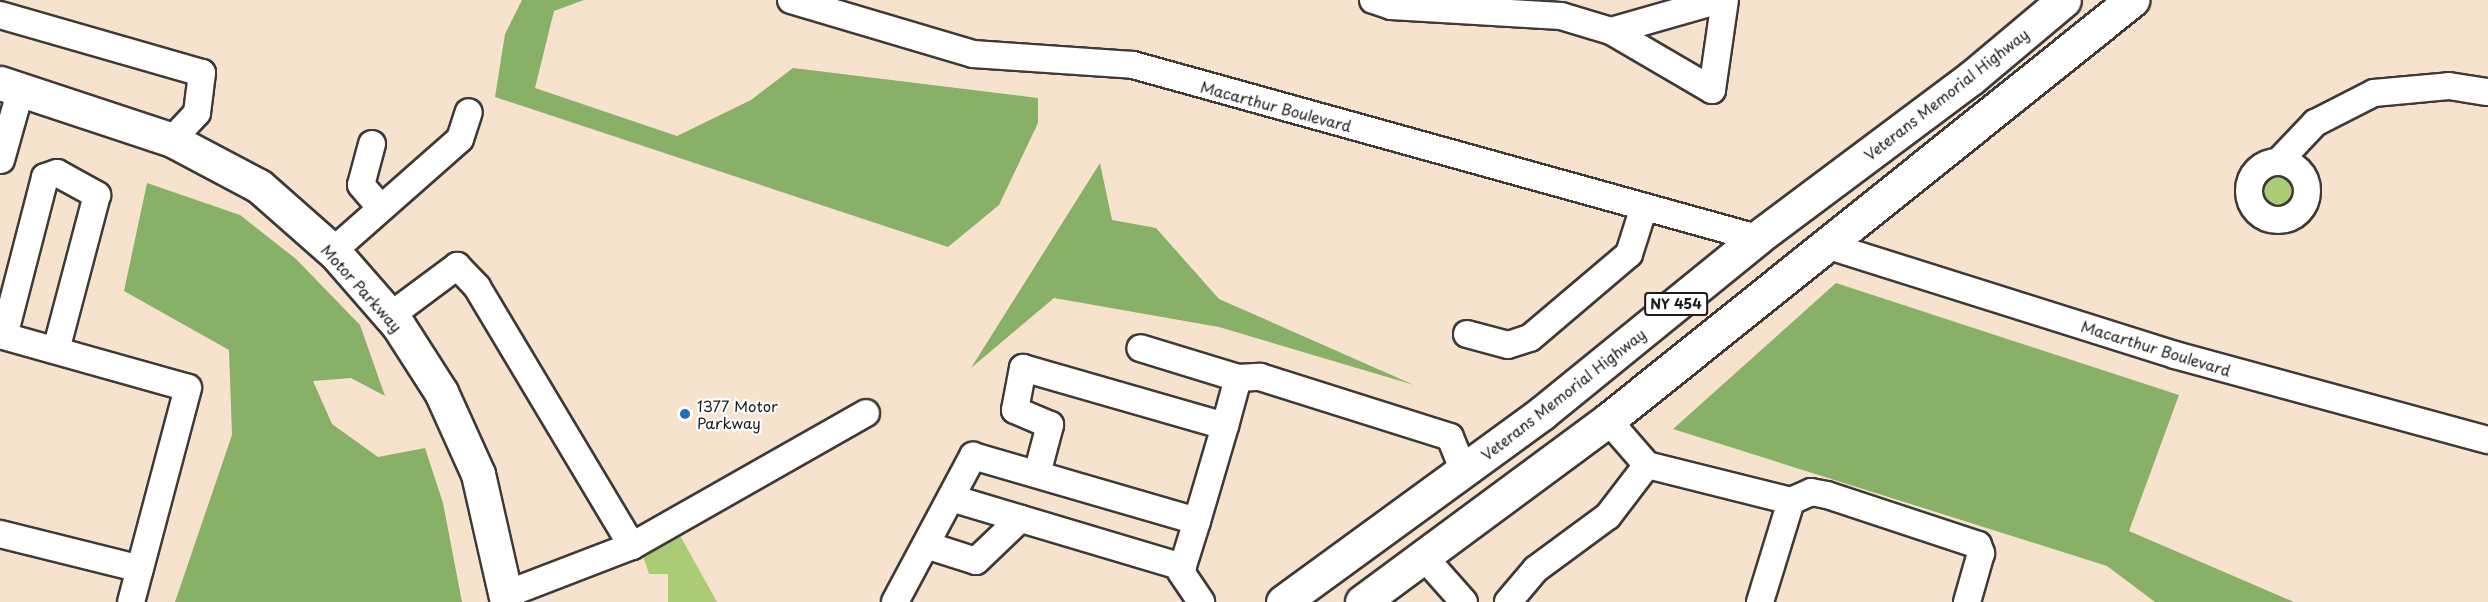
<!DOCTYPE html>
<style>
body{margin:0}
#map{position:relative;width:2488px;height:602px;overflow:hidden;background:#f7e3cd;font-family:"Playpen Sans",sans-serif}
div>[style]{position:absolute}
[style*='--x']{left:calc(var(--x)*1px);top:calc(var(--y)*1px);width:calc(var(--w)*1px);rotate:calc(var(--a)*1deg)}
.green>*{inset:0;background:#abcc75}
.round{border-radius:50%}
.forest>*{inset:0;background:#88b066}
.roads{filter:drop-shadow(2px 0 #3d3a37) drop-shadow(-2px 0 #3d3a37) drop-shadow(0 2px #3d3a37) drop-shadow(0 -2px #3d3a37)}
.minor>*{height:26px;margin:-13px;padding:0 13px;transform-origin:13px;border-radius:13px;background:#fff}
.minor>.ring{margin:-13px;padding:0;box-sizing:content-box;background:none;border:26px solid #fff;border-radius:50%}
.major>*{height:33px;margin:-16.5px;padding:0 16.5px;transform-origin:16.5px;border-radius:16.5px;background:#fff}
.highway>*{height:33px;margin:-16.5px;padding:0 16.5px;transform-origin:16.5px;border-radius:16.5px;background:#fff}
.dots>*{width:16px;height:16px;translate:-50% -50%;box-sizing:border-box;border:3px solid #fff;border-radius:50%}
span{translate:-50% -50%;white-space:nowrap;text-align:center;line-height:1.15;-webkit-text-stroke:4.5px #fff;paint-order:stroke}
.shield-label span{padding:2px 4px;background:#fff;border:2px solid;border-radius:4px;-webkit-text-stroke-width:0}
.shield-label{font-size:14px;color:#1c1c1c;font-weight:700}
.street-label{font-size:15px;color:#1c1c1c}
.poi-label{font-size:15px;color:#1c1c1c}
.left{translate:0 -50%;text-align:left}
</style>
<div id="map">
<div class="green">
<div class="round" style="left:2257px;top:170px;width:42px;height:42px"></div>
<div style="clip-path:polygon(677px 530px,717px 602px,668px 602px,668px 574px,649px 574px,641px 550px)"></div>
</div>
<div class="forest">
<div style="clip-path:polygon(522px 0,584px 0,554px 11px,535px 88px,677px 136px,751px 100px,793px 68px,1038px 98px,1038px 123px,999px 205px,948px 247px,495px 97px,505px 34px)"></div>
<div style="clip-path:polygon(1100px 163px,1112px 220px,1156px 228px,1219px 299px,1414px 385px,1219px 327px,1054px 298px,971px 368px)"></div>
<div style="clip-path:polygon(147px 183px,240px 215px,296px 259px,360px 325px,385px 396px,351px 378px,313px 381px,332px 424px,378px 457px,425px 448px,443px 503px,462px 602px,175px 602px,232px 435px,229px 350px,124px 291px)"></div>
<div style="clip-path:polygon(1836px 283px,2179px 395px,2129px 531px,2294px 602px,2155px 602px,2107px 566px,1673px 429px)"></div>
</div>
<div class="roads">
<div class="minor">
<div style="--x:791;--y:0;--w:190;--a:16.5"></div>
<div style="--x:973;--y:54;--w:160;--a:3.9"></div>
<div style="--x:1133;--y:65;--w:648;--a:15.5"></div>
<div style="--x:1373;--y:0;--w:19;--a:18"></div>
<div style="--x:1391;--y:6;--w:170;--a:3.4"></div>
<div style="--x:1561;--y:16;--w:52;--a:16.7"></div>
<div style="--x:1611;--y:31;--w:113;--a:-15.9"></div>
<div style="--x:0;--y:15;--w:210;--a:16"></div>
<div style="--x:202;--y:73;--w:40;--a:97.1"></div>
<div style="--x:197;--y:113;--w:37;--a:133"></div>
<div style="--x:1611;--y:31;--w:117;--a:30.3"></div>
<div style="--x:1712;--y:90;--w:91;--a:-81.8"></div>
<div style="--x:372;--y:144;--w:42;--a:105"></div>
<div style="--x:361;--y:185;--w:30;--a:49"></div>
<div style="--x:1;--y:160;--w:74;--a:-74.3"></div>
<div class="ring" style="left:2249px;top:162px;width:32px;height:32px"></div>
<div style="--x:2278;--y:162;--w:54;--a:-46.5"></div>
<div style="--x:2315;--y:123;--w:66;--a:-27"></div>
<div style="--x:2374;--y:93;--w:75;--a:-5.3"></div>
<div style="--x:2449;--y:86;--w:39;--a:9"></div>
<div style="--x:1826;--y:245;--w:366;--a:17.5"></div>
<div style="--x:2175;--y:355;--w:324;--a:15.2"></div>
<div style="--x:333;--y:251;--w:169;--a:-41.4"></div>
<div style="--x:460;--y:139;--w:28;--a:-72"></div>
<div style="--x:390;--y:316;--w:84;--a:-36.7"></div>
<div style="--x:457;--y:266;--w:29;--a:46"></div>
<div style="--x:477;--y:287;--w:302;--a:59.1"></div>
<div style="--x:1467;--y:334;--w:42;--a:15"></div>
<div style="--x:1508;--y:345;--w:23;--a:-18"></div>
<div style="--x:1530;--y:338;--w:130;--a:-40.3"></div>
<div style="--x:1629;--y:254;--w:49;--a:-72.3"></div>
<div style="--x:0;--y:335;--w:195;--a:15.7"></div>
<div style="--x:188;--y:388;--w:221;--a:104.9"></div>
<div style="--x:4;--y:336;--w:164;--a:-75.5"></div>
<div style="--x:45;--y:177;--w:13;--a:-18"></div>
<div style="--x:57;--y:173;--w:46;--a:28.8"></div>
<div style="--x:97;--y:195;--w:160;--a:104.8"></div>
<div style="--x:1238;--y:378;--w:22;--a:-3"></div>
<div style="--x:1260;--y:377;--w:199;--a:17.5"></div>
<div style="--x:1450;--y:437;--w:37;--a:68"></div>
<div style="--x:1647;--y:465;--w:148;--a:14"></div>
<div style="--x:1791;--y:501;--w:22;--a:-24"></div>
<div style="--x:1811;--y:492;--w:16;--a:11"></div>
<div style="--x:1827;--y:495;--w:159;--a:18.3"></div>
<div style="--x:1978;--y:545;--w:9;--a:69"></div>
<div style="--x:1981;--y:553;--w:51;--a:105.9"></div>
<div style="--x:1037;--y:474;--w:51;--a:-75.1"></div>
<div style="--x:1050;--y:425;--w:38;--a:-157"></div>
<div style="--x:1015;--y:410;--w:43;--a:-79.2"></div>
<div style="--x:1023;--y:368;--w:210;--a:16"></div>
<div style="--x:1225;--y:426;--w:50;--a:-74.8"></div>
<div style="--x:1238;--y:378;--w:102;--a:-163"></div>
<div style="--x:951;--y:498;--w:242;--a:16.6"></div>
<div style="--x:1197;--y:521;--w:99;--a:-73.6"></div>
<div style="--x:0;--y:534;--w:144;--a:14"></div>
<div style="--x:926;--y:545;--w:52;--a:17.7"></div>
<div style="--x:976;--y:561;--w:61;--a:-43.7"></div>
<div style="--x:1424;--y:557;--w:60;--a:48.4"></div>
<div style="--x:507;--y:594;--w:134;--a:-21"></div>
<div style="--x:632;--y:546;--w:269;--a:-29.6"></div>
<div style="--x:895;--y:602;--w:166;--a:-61.9"></div>
<div style="--x:973;--y:456;--w:233;--a:16.2"></div>
<div style="--x:1197;--y:521;--w:53;--a:107.4"></div>
<div style="--x:1181;--y:572;--w:36;--a:56"></div>
<div style="--x:1508;--y:602;--w:43;--a:-49.7"></div>
<div style="--x:1536;--y:569;--w:89;--a:-36.4"></div>
<div style="--x:1608;--y:516;--w:64;--a:-52.6"></div>
<div style="--x:1647;--y:465;--w:60;--a:-130.9"></div>
<div style="--x:1760;--y:602;--w:106;--a:-72.9"></div>
</div>
<div class="major">
<div style="--x:0;--y:83;--w:181;--a:18.3"></div>
<div style="--x:172;--y:140;--w:98;--a:27.9"></div>
<div style="--x:259;--y:186;--w:103;--a:41.4"></div>
<div style="--x:336;--y:254;--w:94;--a:48.9"></div>
<div style="--x:398;--y:325;--w:80;--a:57.3"></div>
<div style="--x:441;--y:392;--w:90;--a:65.7"></div>
<div style="--x:478;--y:474;--w:131;--a:77.2"></div>
</div>
<div class="highway">
<div style="--x:1283;--y:602;--w:321;--a:-36.1"></div>
<div style="--x:1542;--y:413;--w:277;--a:-39.1"></div>
<div style="--x:1757;--y:238;--w:267;--a:-36.8"></div>
<div style="--x:1971;--y:78;--w:121;--a:-40"></div>
<div style="--x:1362;--y:602;--w:306;--a:-36.5"></div>
<div style="--x:1608;--y:420;--w:672;--a:-38.71"></div>
</div>
</div>
<div class="dots">
<div style="left:685px;top:414px;background:#1f6fb2"></div>
</div>
<div class="shield-label">
<span style="left:1676px;top:304px">NY 454</span>
</div>
<div class="street-label">
<span style="left:1946px;top:94px;rotate:-38deg">Veterans Memorial Highway</span>
<span style="left:1276px;top:106px;rotate:15deg">Macarthur Boulevard</span>
<span style="left:362px;top:288px;rotate:48deg">Motor Parkway</span>
<span style="left:2156px;top:348px;rotate:17deg">Macarthur Boulevard</span>
<span style="left:1563px;top:394px;rotate:-38deg">Veterans Memorial Highway</span>
</div>
<div class="poi-label">
<span class="left" style="left:697px;top:414px">1377 Motor<br>Parkway</span>
</div>
</div>
